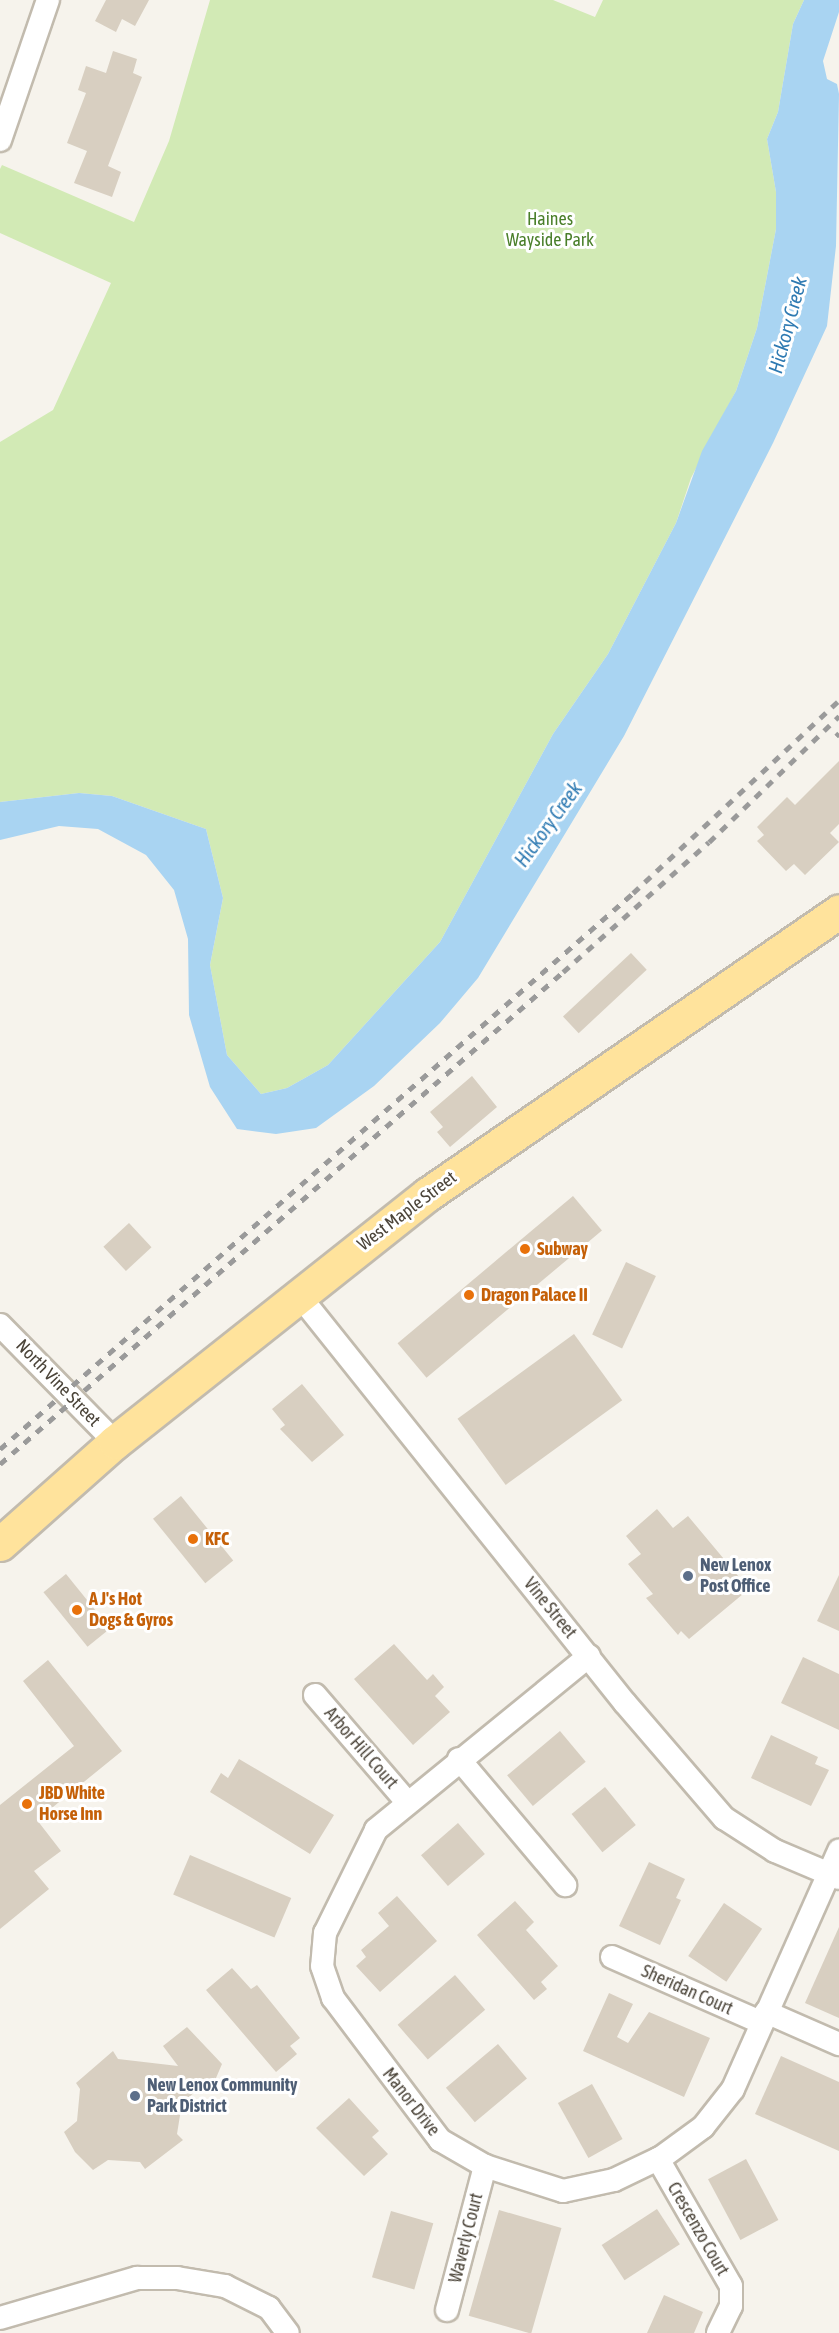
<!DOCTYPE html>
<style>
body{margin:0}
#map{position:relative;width:839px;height:2333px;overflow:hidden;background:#f6f3ec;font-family:"Asap Condensed",sans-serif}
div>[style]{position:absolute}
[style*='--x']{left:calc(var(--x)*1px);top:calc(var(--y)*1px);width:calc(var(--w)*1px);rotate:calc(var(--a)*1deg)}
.green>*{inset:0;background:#d2eab5}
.water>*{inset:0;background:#a9d4f2}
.building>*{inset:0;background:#d8cfc1;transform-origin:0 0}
.roads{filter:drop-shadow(2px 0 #c2bbae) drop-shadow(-2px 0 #c2bbae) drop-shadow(0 2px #c2bbae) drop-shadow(0 -2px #c2bbae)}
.minor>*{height:22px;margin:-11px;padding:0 11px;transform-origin:11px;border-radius:11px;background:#fff}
.primary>*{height:33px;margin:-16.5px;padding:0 16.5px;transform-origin:16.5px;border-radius:16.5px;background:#ffe39c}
.rail>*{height:4.5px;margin-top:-2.25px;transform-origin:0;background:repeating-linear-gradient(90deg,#9a9a9a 0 8px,transparent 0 16px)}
.dots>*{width:16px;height:16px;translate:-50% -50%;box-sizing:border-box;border:3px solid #fff;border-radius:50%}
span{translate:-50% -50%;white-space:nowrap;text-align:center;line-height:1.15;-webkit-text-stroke:6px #fff;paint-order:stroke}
.park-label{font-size:18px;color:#4a7f2a}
.street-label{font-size:18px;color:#4b4439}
.food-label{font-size:18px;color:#c56008;font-weight:700}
.left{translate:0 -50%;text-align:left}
.service-label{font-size:18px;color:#4e5e75;font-weight:700}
.water-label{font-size:20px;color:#2e7ab2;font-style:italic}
</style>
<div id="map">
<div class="green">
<div style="clip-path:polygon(210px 0,553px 0,595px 17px,603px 0,804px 0,793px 24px,778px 112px,767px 139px,776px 192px,776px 229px,757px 328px,736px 391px,691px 478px,676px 523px,608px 654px,553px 734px,440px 942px,328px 1065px,287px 1088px,261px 1094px,227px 1055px,210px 965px,223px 898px,206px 829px,112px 796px,79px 793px,0 802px,0 442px,53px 410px,111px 283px,0 233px,0 169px,2px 165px,134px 222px,169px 141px)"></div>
</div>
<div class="water">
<div style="clip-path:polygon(804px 0,839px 0,839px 12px,823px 61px,827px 79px,837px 84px,839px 94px,836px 246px,827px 326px,773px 443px,624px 736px,478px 978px,440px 1023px,374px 1086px,316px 1128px,276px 1134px,237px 1129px,210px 1087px,189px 1015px,188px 939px,174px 890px,146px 855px,98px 829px,59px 826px,0 840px,0 802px,79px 793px,112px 796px,206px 829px,223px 898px,210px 965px,227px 1055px,261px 1094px,287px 1088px,328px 1065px,440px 942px,553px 734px,608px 654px,676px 523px,702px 451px,736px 391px,757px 328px,776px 229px,776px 192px,767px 139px,778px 112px,793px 24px)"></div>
</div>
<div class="building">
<div style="clip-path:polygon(106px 0,149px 0,135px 26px,122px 19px,116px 32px,95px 21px)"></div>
<div style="clip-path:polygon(113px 51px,137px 59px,133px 73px,142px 77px,108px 166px,121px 172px,112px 197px,74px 183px,87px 151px,67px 143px,86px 93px,78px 90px,86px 66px,106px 73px)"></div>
<div style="clip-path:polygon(839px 761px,839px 824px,830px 833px,839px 842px,805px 875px,794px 864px,786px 871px,757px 841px,764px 835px,757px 827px,787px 797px,795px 805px)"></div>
<div style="left:631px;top:953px;width:23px;height:93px;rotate:47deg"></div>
<div style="clip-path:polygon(472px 1076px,497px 1107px,450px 1147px,437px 1132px,443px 1127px,430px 1112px)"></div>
<div style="left:573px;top:1196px;width:45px;height:229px;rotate:50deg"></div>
<div style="left:129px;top:1223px;width:33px;height:35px;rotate:47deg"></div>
<div style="left:626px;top:1262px;width:33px;height:80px;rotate:25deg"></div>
<div style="left:574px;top:1334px;width:82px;height:144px;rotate:54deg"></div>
<div style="clip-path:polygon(302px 1384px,344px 1435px,312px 1462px,280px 1429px,285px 1425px,272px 1409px)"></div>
<div style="left:181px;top:1496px;width:83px;height:36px;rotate:51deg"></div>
<div style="clip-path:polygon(657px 1509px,673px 1528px,688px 1516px,749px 1589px,689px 1639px,681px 1631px,678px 1635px,646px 1598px,653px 1594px,628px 1564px,641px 1554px,626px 1536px)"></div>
<div style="left:66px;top:1574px;width:70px;height:29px;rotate:51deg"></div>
<div style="clip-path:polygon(839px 1575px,839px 1631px,817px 1621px)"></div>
<div style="clip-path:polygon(394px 1644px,427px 1680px,433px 1674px,444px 1687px,435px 1696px,450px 1712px,413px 1745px,354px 1679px)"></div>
<div style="clip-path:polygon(803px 1657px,839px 1674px,839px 1730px,781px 1703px)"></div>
<div style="clip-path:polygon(48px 1660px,122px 1751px,37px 1820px,61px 1851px,34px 1871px,49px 1889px,0 1929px,0 1805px,74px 1746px,23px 1681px)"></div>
<div style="left:560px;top:1731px;width:40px;height:69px;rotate:50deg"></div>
<div style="clip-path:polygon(771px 1735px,818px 1757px,815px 1764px,829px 1770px,811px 1806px,751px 1778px)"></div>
<div style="clip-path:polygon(239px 1759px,334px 1815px,310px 1854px,210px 1792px,221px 1773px,228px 1778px)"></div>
<div style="left:605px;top:1787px;width:49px;height:43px;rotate:51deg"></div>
<div style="left:458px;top:1823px;width:41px;height:49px;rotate:49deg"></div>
<div style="left:190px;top:1855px;width:110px;height:43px;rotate:23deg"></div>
<div style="clip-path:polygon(649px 1862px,685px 1879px,676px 1898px,681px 1900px,660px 1945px,619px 1926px)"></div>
<div style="clip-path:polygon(397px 1896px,437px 1941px,380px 1992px,356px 1966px,366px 1957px,361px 1950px,389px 1926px,378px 1913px)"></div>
<div style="clip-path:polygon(515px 1901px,534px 1922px,526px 1930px,558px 1966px,541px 1982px,547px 1989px,534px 2000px,477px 1935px)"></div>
<div style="left:724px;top:1903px;width:46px;height:64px;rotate:34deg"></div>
<div style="clip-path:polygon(839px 1927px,839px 2018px,805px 2003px)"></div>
<div style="clip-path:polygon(232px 1968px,251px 1989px,257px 1985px,300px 2038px,290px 2046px,297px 2054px,276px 2072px,206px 1990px)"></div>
<div style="left:455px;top:1975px;width:46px;height:76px;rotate:49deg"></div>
<div style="clip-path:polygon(609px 1993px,633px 2004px,617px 2037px,628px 2043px,649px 2012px,710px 2038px,684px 2097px,583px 2051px)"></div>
<div style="clip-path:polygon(187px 2027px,222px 2064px,213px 2085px,209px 2080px,182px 2103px,177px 2134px,183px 2140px,145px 2169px,140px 2162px,108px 2160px,93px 2170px,75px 2152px,64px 2132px,77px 2121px,80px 2089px,76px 2083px,113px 2051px,118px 2059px,178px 2066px,163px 2046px)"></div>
<div style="left:498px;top:2044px;width:45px;height:68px;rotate:50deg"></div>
<div style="clip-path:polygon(781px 2056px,839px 2082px,839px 2151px,755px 2114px)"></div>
<div style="left:592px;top:2084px;width:63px;height:39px;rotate:61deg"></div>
<div style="clip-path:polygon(349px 2098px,379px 2131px,372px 2137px,388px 2154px,364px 2176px,316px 2128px)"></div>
<div style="left:746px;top:2159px;width:69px;height:43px;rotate:62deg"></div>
<div style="left:657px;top:2209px;width:42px;height:66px;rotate:57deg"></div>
<div style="left:499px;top:2210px;width:65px;height:110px;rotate:16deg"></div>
<div style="left:391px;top:2211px;width:44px;height:69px;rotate:16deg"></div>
<div style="clip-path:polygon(664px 2295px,703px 2312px,694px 2333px,647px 2333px)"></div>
</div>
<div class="roads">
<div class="minor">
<div style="--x:0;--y:140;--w:148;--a:-71.1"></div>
<div style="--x:298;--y:1294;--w:524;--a:51.36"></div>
<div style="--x:625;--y:1703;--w:152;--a:49.3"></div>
<div style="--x:724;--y:1818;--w:61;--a:32.9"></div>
<div style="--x:775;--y:1851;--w:69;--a:22.9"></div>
<div style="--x:0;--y:1325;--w:164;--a:45.5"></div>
<div style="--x:589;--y:1656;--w:275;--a:140.8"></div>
<div style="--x:376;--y:1830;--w:115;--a:116.3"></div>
<div style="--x:325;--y:1933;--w:33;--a:95"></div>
<div style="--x:322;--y:1966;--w:34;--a:71"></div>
<div style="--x:333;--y:1998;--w:178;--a:53"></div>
<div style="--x:440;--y:2140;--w:52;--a:30"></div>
<div style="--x:485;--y:2166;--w:82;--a:17.8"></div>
<div style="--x:563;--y:2191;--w:52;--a:-12.2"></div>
<div style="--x:614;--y:2180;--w:53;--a:-25.6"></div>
<div style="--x:662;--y:2157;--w:51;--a:-36.2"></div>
<div style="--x:703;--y:2127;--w:48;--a:-51.7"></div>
<div style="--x:733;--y:2089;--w:261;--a:-66"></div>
<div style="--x:315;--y:1695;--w:141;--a:49.3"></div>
<div style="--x:459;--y:1759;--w:165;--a:49.9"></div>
<div style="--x:612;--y:1957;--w:164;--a:23.7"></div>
<div style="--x:766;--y:2012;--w:80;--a:23.7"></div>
<div style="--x:658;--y:2159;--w:146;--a:60.1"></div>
<div style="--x:731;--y:2286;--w:20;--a:90"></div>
<div style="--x:731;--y:2306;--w:30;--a:116"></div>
<div style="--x:447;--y:2310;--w:149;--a:-75.2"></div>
<div style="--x:0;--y:2318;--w:143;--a:-16.3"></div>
<div style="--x:137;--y:2278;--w:40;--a:0"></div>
<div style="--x:177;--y:2278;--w:49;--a:9.5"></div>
<div style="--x:225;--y:2286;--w:49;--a:26.6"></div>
<div style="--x:269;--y:2308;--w:31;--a:53"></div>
</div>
<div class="primary">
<div style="--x:0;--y:1544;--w:154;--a:-41.6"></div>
<div style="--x:115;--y:1442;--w:399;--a:-38.4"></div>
<div style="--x:428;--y:1194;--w:499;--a:-34.5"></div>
</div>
</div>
<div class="rail">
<div style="--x:836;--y:736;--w:4;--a:-45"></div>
<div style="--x:0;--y:1449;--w:843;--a:-41.29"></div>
<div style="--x:633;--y:893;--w:282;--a:-43.1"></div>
<div style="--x:0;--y:1464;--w:748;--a:-41.15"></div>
<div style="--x:563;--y:972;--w:195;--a:-41.7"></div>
<div style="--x:709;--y:842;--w:181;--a:-44.1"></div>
</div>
<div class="dots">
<div style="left:525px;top:1249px;background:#e8710a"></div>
<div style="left:469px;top:1295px;background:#e8710a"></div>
<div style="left:193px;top:1539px;background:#e8710a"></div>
<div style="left:688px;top:1576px;background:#5c6f8a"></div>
<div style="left:77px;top:1610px;background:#e8710a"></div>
<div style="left:27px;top:1804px;background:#e8710a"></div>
<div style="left:135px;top:2096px;background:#5c6f8a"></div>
</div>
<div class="park-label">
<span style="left:550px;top:230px">Haines<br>Wayside Park</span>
</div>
<div class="street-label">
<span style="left:407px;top:1211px;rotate:-37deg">West Maple Street</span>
<span style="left:58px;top:1383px;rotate:46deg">North Vine Street</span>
<span style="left:550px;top:1608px;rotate:51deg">Vine Street</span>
<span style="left:361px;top:1748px;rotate:49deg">Arbor Hill Court</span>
<span style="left:687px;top:1990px;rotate:24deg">Sheridan Court</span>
<span style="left:411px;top:2102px;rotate:52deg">Manor Drive</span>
<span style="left:698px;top:2229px;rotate:60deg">Crescenzo Court</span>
<span style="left:466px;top:2238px;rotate:-76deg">Waverly Court</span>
</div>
<div class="food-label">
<span class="left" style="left:537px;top:1249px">Subway</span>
<span class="left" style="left:481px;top:1295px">Dragon Palace II</span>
<span class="left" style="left:205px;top:1539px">KFC</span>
<span class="left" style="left:89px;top:1610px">A J's Hot<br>Dogs &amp; Gyros</span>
<span class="left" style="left:39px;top:1804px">JBD White<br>Horse Inn</span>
</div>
<div class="service-label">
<span class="left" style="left:700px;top:1576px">New Lenox<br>Post Office</span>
<span class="left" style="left:147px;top:2096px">New Lenox Community<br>Park District</span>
</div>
<div class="water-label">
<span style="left:787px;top:325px;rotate:-75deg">Hickory Creek</span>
<span style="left:548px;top:824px;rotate:-54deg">Hickory Creek</span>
</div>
</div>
